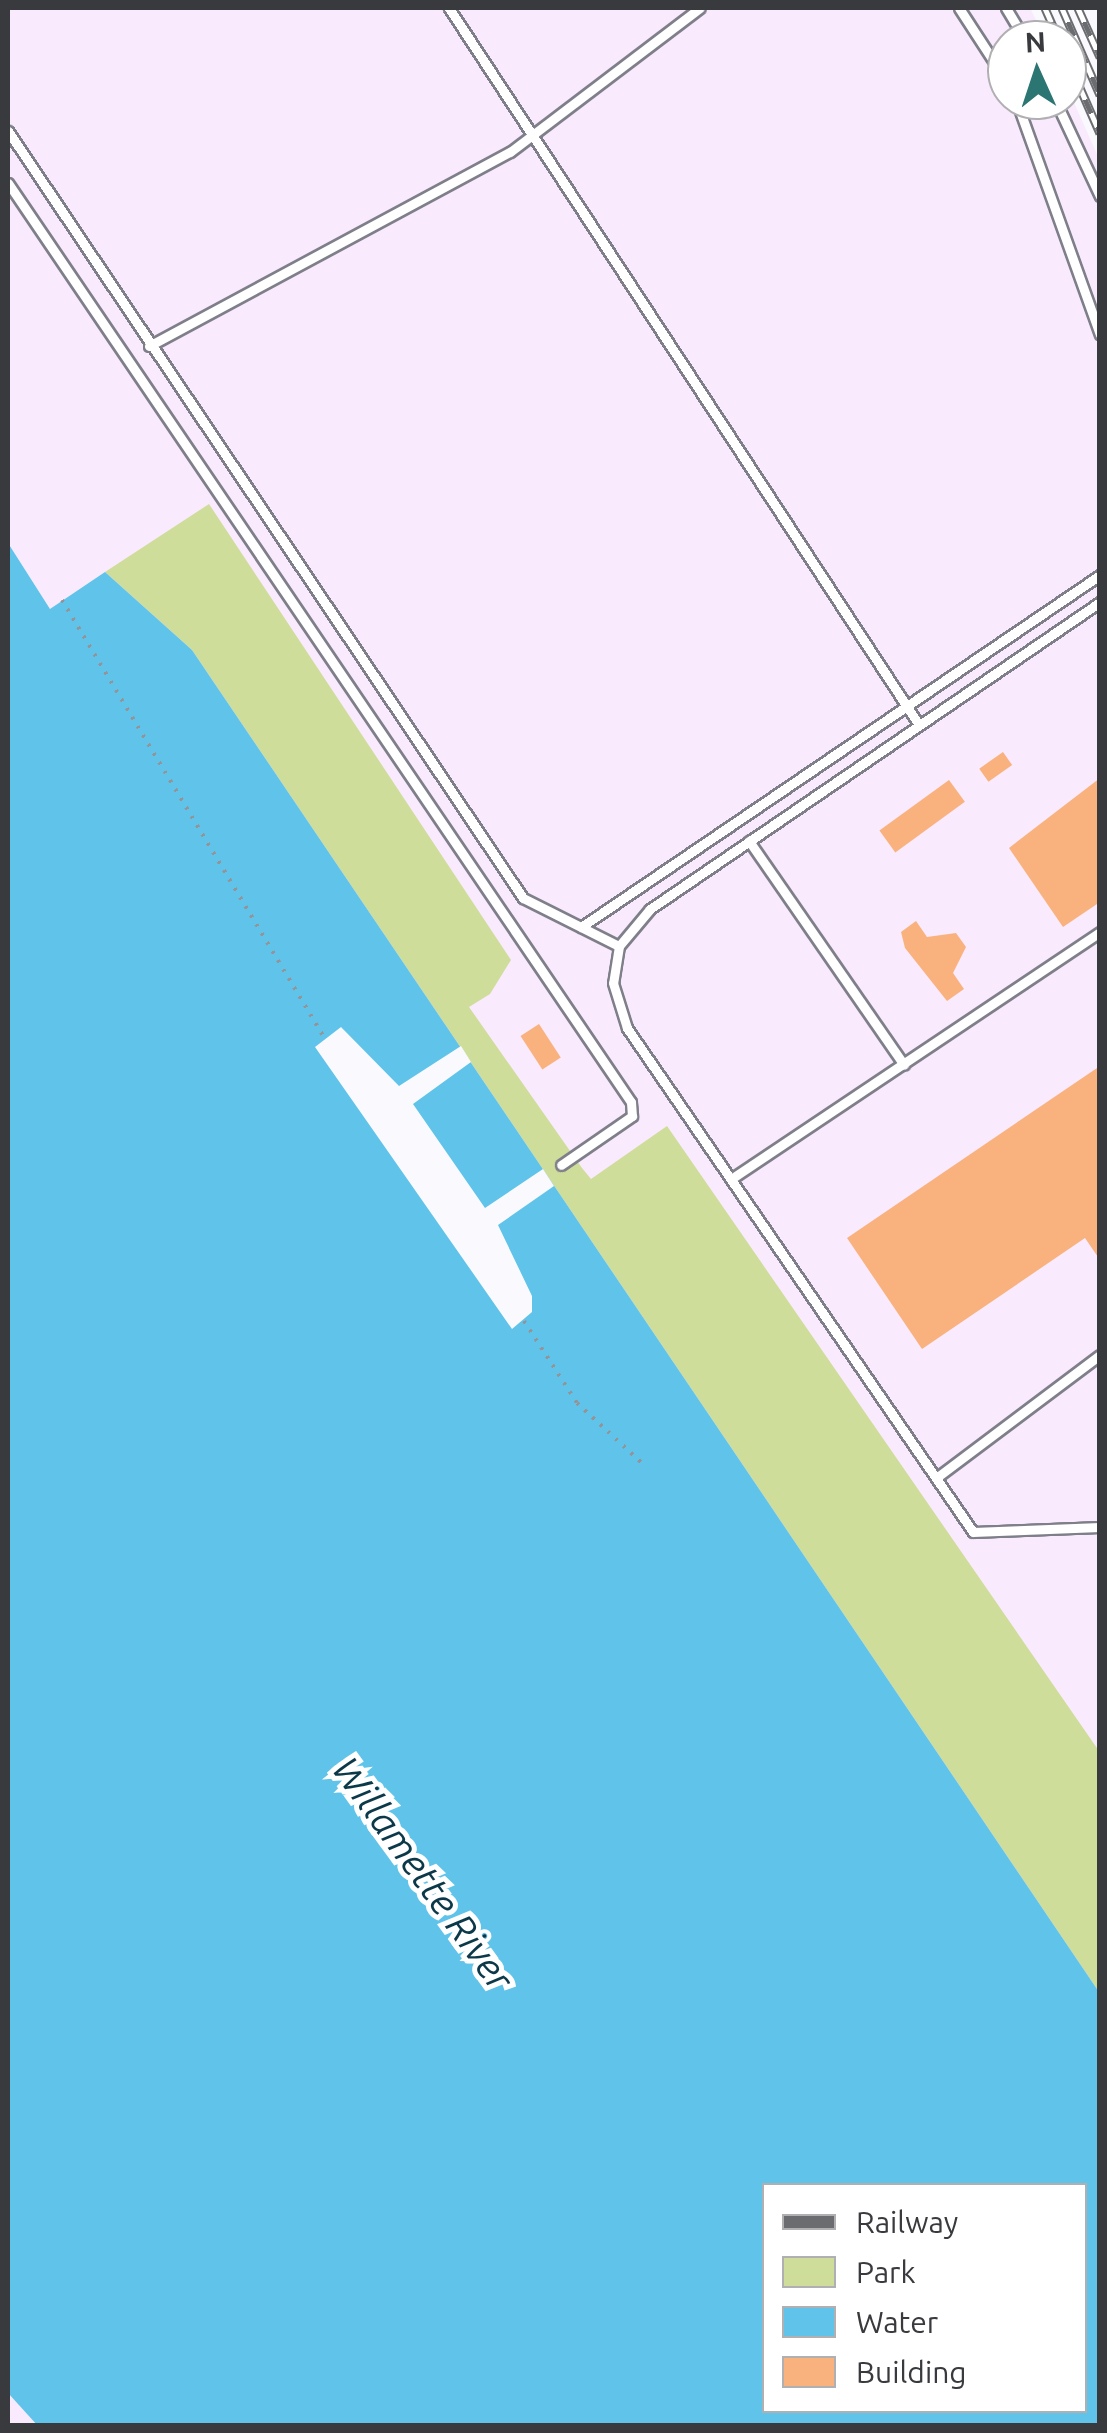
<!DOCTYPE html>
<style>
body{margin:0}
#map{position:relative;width:1107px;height:2433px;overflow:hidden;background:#f9f9fe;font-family:Ubuntu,sans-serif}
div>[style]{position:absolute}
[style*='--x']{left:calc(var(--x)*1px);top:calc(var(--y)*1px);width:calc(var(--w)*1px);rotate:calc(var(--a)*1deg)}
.industrial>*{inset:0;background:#f9eafd}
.green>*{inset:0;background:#cfdd9b}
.water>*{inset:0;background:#60c3ea}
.pier>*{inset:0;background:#f9f9fe}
.building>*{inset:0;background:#f9b27d;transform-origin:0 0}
.path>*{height:4px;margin-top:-2px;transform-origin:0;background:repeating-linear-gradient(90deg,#939398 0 2.5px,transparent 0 10.5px)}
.roads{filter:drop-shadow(2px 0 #7e7f89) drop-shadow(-2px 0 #7e7f89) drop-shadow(0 2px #7e7f89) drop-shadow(0 -2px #7e7f89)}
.lane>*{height:9px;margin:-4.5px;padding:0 4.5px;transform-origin:4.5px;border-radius:4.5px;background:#fff}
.rail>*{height:9px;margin-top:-4.5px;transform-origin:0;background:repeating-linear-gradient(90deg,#fff 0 15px,#6b6c70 0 30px);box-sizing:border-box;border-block:2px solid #6b6c70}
span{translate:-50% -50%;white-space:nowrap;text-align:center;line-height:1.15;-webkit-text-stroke:10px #fff;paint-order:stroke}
.water-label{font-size:38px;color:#0c3949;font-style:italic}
.frame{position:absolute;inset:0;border:10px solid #393a3e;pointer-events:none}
.legend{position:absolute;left:762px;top:2183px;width:325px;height:230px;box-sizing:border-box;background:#fff;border:2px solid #b0b0b2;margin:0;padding:12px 18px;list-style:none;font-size:30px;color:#393a3e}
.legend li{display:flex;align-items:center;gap:20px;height:50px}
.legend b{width:50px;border:2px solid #b0b0b2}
.north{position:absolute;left:987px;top:20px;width:100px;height:100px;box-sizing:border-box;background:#fff;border:2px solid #b0b0b2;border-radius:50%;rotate:357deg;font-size:28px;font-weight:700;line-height:40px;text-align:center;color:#393a3e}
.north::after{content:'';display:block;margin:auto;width:35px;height:45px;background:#2b7573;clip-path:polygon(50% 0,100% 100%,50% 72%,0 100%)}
</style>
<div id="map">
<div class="industrial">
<div style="clip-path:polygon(8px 8px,1030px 8px,1046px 40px,1007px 40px,1007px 100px,1067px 100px,1067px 87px,1100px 161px,1099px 1992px,548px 1186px,50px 609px,8px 543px)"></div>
<div style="clip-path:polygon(8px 2393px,38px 2425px,8px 2425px)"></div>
</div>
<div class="green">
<div style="clip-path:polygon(209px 504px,511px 960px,490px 994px,469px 1007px,582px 1168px,591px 1179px,667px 1126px,1099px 1751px,1099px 1992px,192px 650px,105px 572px)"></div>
</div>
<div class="water">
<div style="clip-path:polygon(evenodd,8px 543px,50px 609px,105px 572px,192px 650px,1099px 1992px,1099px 2425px,38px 2426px,8px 2393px,8px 543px,764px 2186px,1084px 2186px,1084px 2410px,764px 2410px,764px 2186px)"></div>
</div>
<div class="pier">
<div style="clip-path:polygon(341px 1027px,399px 1086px,461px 1046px,471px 1062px,413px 1104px,485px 1208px,543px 1169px,554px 1186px,498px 1225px,532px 1296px,532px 1312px,512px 1329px,315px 1047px)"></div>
</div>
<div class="building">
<div style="left:1003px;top:752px;width:16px;height:29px;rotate:55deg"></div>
<div style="clip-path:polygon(1100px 778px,1100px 902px,1063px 927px,1009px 848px)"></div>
<div style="left:949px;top:780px;width:27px;height:86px;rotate:54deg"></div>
<div style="clip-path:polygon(916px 921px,927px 937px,956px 933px,966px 947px,953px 973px,964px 989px,947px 1001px,905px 948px,901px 932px)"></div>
<div style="left:539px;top:1024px;width:40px;height:22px;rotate:57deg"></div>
<div style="clip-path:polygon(1100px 1066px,1100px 1260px,1085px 1238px,922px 1349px,847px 1238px)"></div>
</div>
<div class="path">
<div style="--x:62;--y:600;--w:512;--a:59.07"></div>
<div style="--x:524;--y:1321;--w:98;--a:57.1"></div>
<div style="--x:577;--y:1403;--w:91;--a:42.8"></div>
</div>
<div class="roads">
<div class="lane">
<div style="--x:449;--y:8;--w:857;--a:56.75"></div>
<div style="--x:959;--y:8;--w:88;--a:57"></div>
<div style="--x:1006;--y:8;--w:37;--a:59"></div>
<div style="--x:1016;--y:100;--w:249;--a:70.3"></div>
<div style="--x:1055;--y:100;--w:106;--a:64.9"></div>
<div style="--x:8;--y:131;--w:924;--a:56.12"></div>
<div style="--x:523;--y:898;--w:107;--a:26.6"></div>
<div style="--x:8;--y:183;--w:1110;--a:55.87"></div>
<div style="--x:631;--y:1102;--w:14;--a:86"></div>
<div style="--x:632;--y:1116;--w:86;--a:145.4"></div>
<div style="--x:149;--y:346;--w:410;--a:-28.3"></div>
<div style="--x:510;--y:152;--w:238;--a:-37.2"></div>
<div style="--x:1100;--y:602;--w:545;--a:145.7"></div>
<div style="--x:650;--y:909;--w:48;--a:130"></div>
<div style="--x:619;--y:946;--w:37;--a:99"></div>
<div style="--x:613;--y:983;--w:47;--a:72.7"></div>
<div style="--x:627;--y:1028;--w:611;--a:55.53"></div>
<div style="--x:973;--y:1532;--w:127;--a:-2.3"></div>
<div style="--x:749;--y:841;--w:272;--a:55.3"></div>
<div style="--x:581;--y:927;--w:627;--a:-34.15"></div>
<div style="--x:731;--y:1179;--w:444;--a:-33.8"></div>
<div style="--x:936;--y:1478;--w:205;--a:-36.9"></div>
</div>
</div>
<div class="rail">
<div style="--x:1045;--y:8;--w:35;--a:66"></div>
<div style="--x:1062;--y:8;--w:95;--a:66.4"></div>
<div style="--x:1078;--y:8;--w:54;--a:65.8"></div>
<div style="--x:1067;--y:58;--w:82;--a:66.3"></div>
</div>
<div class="water-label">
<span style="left:423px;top:1874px;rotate:54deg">Willamette River</span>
</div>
<div class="frame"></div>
<ul class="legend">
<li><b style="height:12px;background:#6b6c70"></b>Railway</li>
<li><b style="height:28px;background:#cfdd9b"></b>Park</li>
<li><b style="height:28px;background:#60c3ea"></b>Water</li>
<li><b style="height:28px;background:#f9b27d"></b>Building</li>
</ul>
<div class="north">N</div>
</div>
